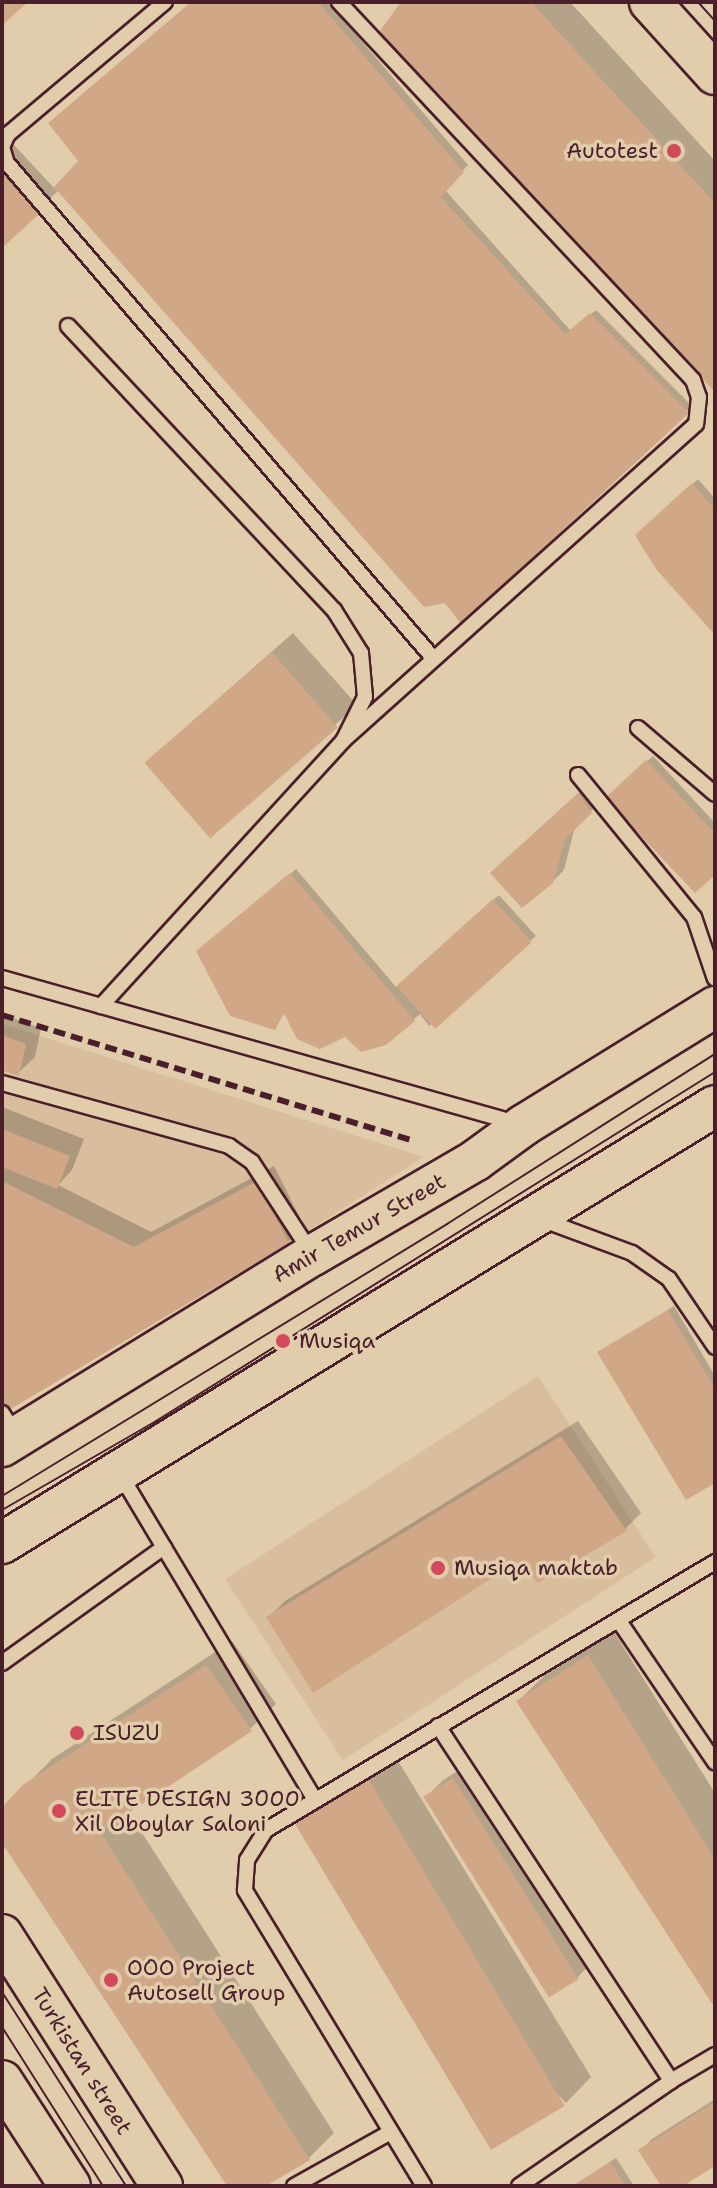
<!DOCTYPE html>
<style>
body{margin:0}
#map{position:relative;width:717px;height:2188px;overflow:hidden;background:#e1ccab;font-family:"Shantell Sans",sans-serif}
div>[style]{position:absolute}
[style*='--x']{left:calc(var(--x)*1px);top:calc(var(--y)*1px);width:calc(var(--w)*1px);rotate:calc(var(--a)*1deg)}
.built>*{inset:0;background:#d9be9e;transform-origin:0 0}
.shadow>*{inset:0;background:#0003}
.building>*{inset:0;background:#d0a787;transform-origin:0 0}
.roads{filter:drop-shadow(2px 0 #4a1f2b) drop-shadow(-2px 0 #4a1f2b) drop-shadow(0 2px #4a1f2b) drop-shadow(0 -2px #4a1f2b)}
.lane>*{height:14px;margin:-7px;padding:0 7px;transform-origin:7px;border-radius:7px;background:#e1ccab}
.secondary>*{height:40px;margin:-20px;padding:0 20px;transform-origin:20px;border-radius:20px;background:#e1ccab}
.tram>*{height:2px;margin:-1px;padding:0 1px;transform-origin:1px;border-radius:1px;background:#4a1f2b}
.rail>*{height:6px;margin-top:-3px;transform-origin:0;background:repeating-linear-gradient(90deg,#4a1f2b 0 12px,transparent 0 18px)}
.dots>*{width:22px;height:22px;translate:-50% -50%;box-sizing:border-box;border:4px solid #e1ccab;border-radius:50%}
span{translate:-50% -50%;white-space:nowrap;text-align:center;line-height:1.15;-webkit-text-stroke:7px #e1ccab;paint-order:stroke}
.poi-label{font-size:22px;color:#4a1f2b}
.right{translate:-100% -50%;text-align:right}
.left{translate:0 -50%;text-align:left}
.street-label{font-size:22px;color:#4a1f2b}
.frame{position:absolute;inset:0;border:4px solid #4a1f2b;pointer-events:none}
</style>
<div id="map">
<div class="built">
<div style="clip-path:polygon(2px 1024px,424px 1157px,289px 1243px,2px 1414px)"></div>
<div style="left:538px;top:1376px;width:216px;height:373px;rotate:57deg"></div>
</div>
<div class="shadow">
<div style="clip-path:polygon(193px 2px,328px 2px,468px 165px,445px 190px,571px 331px,596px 310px,692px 406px,461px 621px,59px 190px,2px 245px,2px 132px,55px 189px,81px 161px)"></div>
<div style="clip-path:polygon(403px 2px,570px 2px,715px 161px,715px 389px)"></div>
<div style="clip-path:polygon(698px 479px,715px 499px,715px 632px,637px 536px)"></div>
<div style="clip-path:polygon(293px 633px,357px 705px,211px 836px,168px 743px)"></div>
<div style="clip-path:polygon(653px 756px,715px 823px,715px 872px,608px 798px)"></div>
<div style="clip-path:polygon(590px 783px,602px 801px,575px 826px,564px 870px,552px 882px,503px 862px)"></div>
<div style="clip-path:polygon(296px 869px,396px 987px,499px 895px,536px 936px,429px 1026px,420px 1014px,385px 1044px,345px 1035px,286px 1011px,274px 1027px,204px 946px)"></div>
<div style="clip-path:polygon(2px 1014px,41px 1028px,35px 1057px,18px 1073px,2px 1068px)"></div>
<div style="clip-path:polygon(2px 1107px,84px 1139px,72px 1170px,58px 1185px,151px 1232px,274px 1166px,304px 1226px,288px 1242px,2px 1412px)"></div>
<div style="clip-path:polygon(674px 1306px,715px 1376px,715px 1481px,600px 1352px)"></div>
<div style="clip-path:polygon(578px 1421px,641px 1513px,625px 1529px,517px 1559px,269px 1617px,285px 1601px)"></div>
<div style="clip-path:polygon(614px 1632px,715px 1793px,715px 2005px,518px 1701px,544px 1676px)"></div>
<div style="clip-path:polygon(232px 1641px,276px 1704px,250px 1729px,128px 1811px,334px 2133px,309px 2158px,262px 2186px,229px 2186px,2px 1839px,2px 1810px,52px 1759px)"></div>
<div style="clip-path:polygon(395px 1756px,591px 2077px,566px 2103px,300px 1827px,325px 1802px)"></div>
<div style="clip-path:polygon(470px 1763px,593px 1961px,577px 1978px,426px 1797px,442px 1781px)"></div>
<div style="clip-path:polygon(715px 2099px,715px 2163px,679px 2186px,663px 2186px,641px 2150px,652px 2139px)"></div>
<div style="clip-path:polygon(616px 2158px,634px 2186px,573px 2186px)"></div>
</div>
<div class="building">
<div style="clip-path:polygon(2px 2px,28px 2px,2px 25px)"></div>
<div style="clip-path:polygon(191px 2px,318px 2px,464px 172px,441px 197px,565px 334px,590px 313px,689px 413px,461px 624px,445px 603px,424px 607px,54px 187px,78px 161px,48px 123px)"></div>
<div style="clip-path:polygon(401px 2px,531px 2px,715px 203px,715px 392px,379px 32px)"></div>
<div style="clip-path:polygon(2px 174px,39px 214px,2px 248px)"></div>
<div style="clip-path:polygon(692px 483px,715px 510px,715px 635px,656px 569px,635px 535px)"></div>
<div style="left:272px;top:652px;width:100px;height:169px;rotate:49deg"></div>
<div style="clip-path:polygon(646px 760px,715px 833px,715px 875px,695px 893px,605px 798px)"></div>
<div style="clip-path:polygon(578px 793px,592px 813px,565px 839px,553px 883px,522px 908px,490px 873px)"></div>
<div style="clip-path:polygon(290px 873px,415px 1021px,386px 1045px,361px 1052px,345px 1037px,320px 1049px,297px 1039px,284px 1013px,275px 1030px,230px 1016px,196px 951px)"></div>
<div style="left:493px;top:899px;width:58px;height:130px;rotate:48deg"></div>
<div style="clip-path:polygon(2px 1035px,26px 1044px,19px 1076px,2px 1070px)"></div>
<div style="clip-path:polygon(2px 1129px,70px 1156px,57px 1189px,2px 1167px)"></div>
<div style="clip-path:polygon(2px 1181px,134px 1247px,257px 1181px,289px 1243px,2px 1414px)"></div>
<div style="clip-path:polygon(668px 1310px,715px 1389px,715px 1483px,686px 1500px,597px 1352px)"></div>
<div style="clip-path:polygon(561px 1436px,627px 1531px,538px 1583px,517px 1562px,313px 1693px,266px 1617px)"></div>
<div style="clip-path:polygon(588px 1655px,715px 1859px,715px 2008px,516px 1701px)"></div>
<div style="clip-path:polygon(206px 1665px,252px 1731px,100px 1832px,310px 2160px,266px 2186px,227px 2186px,2px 1843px,2px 1807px,24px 1784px)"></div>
<div style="left:453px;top:1778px;width:237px;height:35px;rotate:58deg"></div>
<div style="left:369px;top:1780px;width:380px;height:86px;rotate:59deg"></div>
<div style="clip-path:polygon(715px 2102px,715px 2166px,683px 2186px,661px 2186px,638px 2150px)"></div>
<div style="clip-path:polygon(610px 2162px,626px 2186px,573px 2186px)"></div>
</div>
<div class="roads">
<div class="lane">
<div style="--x:165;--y:2;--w:205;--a:139.9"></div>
<div style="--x:8;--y:134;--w:14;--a:115"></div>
<div style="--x:2;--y:147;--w:17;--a:73"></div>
<div style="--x:7;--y:163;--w:654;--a:49.28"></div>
<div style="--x:339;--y:2;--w:518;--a:46.88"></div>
<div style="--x:693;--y:380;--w:18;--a:71"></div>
<div style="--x:699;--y:397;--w:27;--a:96"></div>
<div style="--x:696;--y:424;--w:474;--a:138.1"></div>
<div style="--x:68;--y:326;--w:389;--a:46.9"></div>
<div style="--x:334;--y:610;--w:51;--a:57.9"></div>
<div style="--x:361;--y:653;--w:44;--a:84.8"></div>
<div style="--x:365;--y:697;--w:49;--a:116.6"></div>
<div style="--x:343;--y:741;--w:359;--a:132.4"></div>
<div style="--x:638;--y:728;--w:101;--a:40.6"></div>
<div style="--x:578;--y:775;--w:183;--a:50.8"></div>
<div style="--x:694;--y:917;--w:65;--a:71.3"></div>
<div style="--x:2;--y:978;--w:534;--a:15.75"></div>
<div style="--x:2;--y:1083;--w:236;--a:15.5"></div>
<div style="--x:229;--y:1146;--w:28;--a:35"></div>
<div style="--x:252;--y:1162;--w:110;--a:56.9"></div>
<div style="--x:543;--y:1220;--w:95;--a:20.3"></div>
<div style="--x:632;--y:1253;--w:45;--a:35.1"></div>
<div style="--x:669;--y:1279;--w:82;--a:55.9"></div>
<div style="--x:2;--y:1413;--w:24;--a:57"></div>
<div style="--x:120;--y:1474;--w:380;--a:59.1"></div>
<div style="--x:619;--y:1621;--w:171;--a:55.8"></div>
<div style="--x:2;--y:1663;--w:199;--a:-35.6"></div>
<div style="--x:438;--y:1726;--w:425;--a:56.7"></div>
<div style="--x:294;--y:2186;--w:109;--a:-29.2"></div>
<div style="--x:424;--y:2186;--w:346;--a:-121.2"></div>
<div style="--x:245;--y:1890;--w:30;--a:-86"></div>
<div style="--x:247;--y:1860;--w:36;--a:-58"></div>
<div style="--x:266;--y:1830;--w:523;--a:-30.83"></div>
<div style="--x:519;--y:2186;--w:185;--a:-34.6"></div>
<div style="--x:671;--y:2081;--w:51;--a:-30.6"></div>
</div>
<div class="secondary">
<div style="--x:650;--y:2;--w:97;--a:47.9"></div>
<div style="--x:2;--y:1446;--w:365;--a:-31.6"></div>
<div style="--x:313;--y:1255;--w:189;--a:-30.2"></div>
<div style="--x:476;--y:1160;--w:59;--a:-36.1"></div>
<div style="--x:524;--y:1125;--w:225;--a:-31.7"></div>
<div style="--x:2;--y:1543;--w:836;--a:-31.5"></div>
<div style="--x:2;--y:1935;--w:298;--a:57.5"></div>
<div style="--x:2;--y:2081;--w:125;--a:57.1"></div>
</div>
</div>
<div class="tram">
<div style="--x:698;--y:2;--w:25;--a:48"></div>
<div style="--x:2;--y:1496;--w:522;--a:-31.43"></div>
<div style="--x:447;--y:1224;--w:317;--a:-32.4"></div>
<div style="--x:2;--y:1510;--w:178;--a:-30"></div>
<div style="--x:156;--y:1421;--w:659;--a:-31.98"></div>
<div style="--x:2;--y:1992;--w:230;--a:57.4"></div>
<div style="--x:2;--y:2027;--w:188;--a:57.6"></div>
</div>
<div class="rail">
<div style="--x:2;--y:1015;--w:427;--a:17"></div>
</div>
<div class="dots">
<div style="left:674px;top:151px;background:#d1495b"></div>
<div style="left:283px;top:1341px;background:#d1495b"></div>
<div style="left:438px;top:1568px;background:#d1495b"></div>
<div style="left:77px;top:1733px;background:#d1495b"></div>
<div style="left:59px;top:1811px;background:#d1495b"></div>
<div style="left:111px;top:1980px;background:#d1495b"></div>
</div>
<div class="poi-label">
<span class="right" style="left:658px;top:151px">Autotest</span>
<span class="left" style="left:299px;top:1341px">Musiqa</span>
<span class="left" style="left:454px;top:1568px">Musiqa maktab</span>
<span class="left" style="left:93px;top:1733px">ISUZU</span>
<span class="left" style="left:75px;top:1811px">ELITE DESIGN 3000<br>Xil Oboylar Saloni</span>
<span class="left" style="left:127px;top:1980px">OOO Project<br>Autosell Group</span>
</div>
<div class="street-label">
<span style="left:359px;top:1228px;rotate:-30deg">Amir Temur Street</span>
<span style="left:82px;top:2061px;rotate:58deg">Turkistan street</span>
</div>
<div class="frame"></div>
</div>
